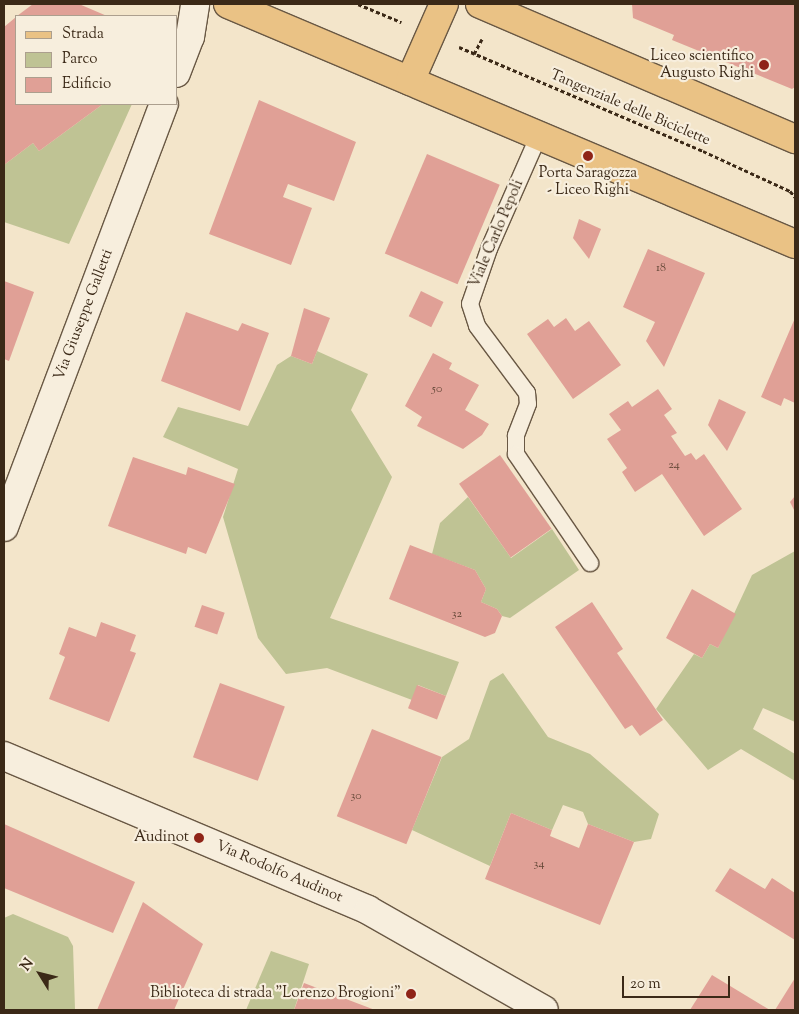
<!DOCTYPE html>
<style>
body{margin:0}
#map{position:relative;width:799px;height:1014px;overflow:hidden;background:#f3e5ca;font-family:"Sorts Mill Goudy",serif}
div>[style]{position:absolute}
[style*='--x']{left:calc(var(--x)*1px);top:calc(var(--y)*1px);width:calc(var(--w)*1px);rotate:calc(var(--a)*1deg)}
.green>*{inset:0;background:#bfc394}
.building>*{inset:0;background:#e0a096;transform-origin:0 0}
.path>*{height:3px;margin-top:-1.5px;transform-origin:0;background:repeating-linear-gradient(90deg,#3b2917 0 4px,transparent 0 6.5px)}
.roads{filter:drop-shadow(1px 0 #695844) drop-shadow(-1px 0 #695844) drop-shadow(0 1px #695844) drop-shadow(0 -1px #695844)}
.service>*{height:16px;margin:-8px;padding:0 8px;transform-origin:8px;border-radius:8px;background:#f7eedd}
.minor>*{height:28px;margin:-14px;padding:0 14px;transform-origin:14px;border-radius:14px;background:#f7eedd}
.primary>*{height:28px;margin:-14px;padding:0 14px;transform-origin:14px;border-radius:14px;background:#eac285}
.dots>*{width:14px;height:14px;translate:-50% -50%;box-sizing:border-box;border:2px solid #f7eedd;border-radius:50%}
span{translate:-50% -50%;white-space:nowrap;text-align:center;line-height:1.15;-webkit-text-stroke:4.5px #f7eedd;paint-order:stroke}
.number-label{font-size:12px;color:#644737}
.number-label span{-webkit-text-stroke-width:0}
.poi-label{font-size:15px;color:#3b2917}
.right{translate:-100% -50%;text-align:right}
.street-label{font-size:15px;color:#3b2917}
.frame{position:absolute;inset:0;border:5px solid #3b2917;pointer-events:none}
.legend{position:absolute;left:15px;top:15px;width:162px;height:90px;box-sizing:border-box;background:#f7eedd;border:1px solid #ac9f8e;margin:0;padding:6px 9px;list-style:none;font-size:15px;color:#3b2917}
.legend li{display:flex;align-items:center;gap:10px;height:25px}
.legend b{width:25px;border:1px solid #ac9f8e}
.north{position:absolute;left:15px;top:949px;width:50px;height:50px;-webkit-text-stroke:4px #f7eedd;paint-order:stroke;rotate:306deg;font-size:14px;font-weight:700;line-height:20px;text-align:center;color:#3b2917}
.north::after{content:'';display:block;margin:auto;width:18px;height:22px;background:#3b2917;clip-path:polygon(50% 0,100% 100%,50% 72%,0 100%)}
.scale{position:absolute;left:622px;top:976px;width:108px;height:22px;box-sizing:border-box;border:2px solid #3b2917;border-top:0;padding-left:6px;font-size:15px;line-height:18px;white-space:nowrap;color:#3b2917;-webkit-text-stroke:4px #f7eedd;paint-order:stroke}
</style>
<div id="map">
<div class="green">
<div style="clip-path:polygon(103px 104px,132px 104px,69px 244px,4px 222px,4px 165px,33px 143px,39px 151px)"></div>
<div style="clip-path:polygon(317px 351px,368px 374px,351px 410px,392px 477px,330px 618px,459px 662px,446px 696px,418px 685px,412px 700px,327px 668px,286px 674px,258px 638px,223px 517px,238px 469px,163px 437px,178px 407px,248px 426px,277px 365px,291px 356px,312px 364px)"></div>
<div style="clip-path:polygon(468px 497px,511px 558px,552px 529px,579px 570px,510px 618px,502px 616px,497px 609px,481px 602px,486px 589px,475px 570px,432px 554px,440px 523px)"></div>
<div style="clip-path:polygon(795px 551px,795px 722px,763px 708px,753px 729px,795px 754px,795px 781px,741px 749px,708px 770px,656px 709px,694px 654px,702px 658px,710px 644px,718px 648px,752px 575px)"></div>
<div style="clip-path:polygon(503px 673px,548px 737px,590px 754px,659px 814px,651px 839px,634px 842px,588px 824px,583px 812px,563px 805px,552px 830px,511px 813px,490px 866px,412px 830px,442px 757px,469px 739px,490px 681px)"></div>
<div style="clip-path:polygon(13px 914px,68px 937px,73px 946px,75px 1010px,4px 1010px,4px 918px)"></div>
<div style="clip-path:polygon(271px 951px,309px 964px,294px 1010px,246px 1010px)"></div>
</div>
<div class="building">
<div style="clip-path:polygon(33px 4px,79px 4px,107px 16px,17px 16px)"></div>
<div style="clip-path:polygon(632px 4px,795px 4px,795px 87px,792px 89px,672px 40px,674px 35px,633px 18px)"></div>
<div style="clip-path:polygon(16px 17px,16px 104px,103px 104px,39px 151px,33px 143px,4px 165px,4px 27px)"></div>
<div style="clip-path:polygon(259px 100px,356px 142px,334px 201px,288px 184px,283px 197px,312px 208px,291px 265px,209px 234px)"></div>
<div style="left:427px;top:154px;width:79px;height:108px;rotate:23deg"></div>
<div style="clip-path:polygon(579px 219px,601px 229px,589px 259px,573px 238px)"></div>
<div style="clip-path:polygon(648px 249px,705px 273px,664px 367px,646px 341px,655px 322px,623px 307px)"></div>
<div style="clip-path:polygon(4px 281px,34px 292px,9px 361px,4px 359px)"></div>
<div style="left:421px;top:291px;width:25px;height:28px;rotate:26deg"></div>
<div style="clip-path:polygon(304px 308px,330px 318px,312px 364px,291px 356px)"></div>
<div style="clip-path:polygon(186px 312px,238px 331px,242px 323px,269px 333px,240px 411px,161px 381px)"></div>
<div style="clip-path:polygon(566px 318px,575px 331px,589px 321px,621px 365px,573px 399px,527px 334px,548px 319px,554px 327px)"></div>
<div style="clip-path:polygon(795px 318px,795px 403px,784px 398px,781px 406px,761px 397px)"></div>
<div style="clip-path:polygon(433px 353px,452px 363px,449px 369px,479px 385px,465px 410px,489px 424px,482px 435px,463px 449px,417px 426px,422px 417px,405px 406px)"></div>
<div style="clip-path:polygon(658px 389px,672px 409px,664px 415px,677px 433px,671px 436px,685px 456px,691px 453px,696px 460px,704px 454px,742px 509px,704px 536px,662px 474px,635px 492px,622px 472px,627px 468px,607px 439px,621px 430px,609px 414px,628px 401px,632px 407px)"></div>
<div style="clip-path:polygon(719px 399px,746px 412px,727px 451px,708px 425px)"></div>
<div style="left:500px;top:455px;width:90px;height:50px;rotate:55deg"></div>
<div style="clip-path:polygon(133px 457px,186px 475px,188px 467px,235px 484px,206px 554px,188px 547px,186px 554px,108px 526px)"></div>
<div style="clip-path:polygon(795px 496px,795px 512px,790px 502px)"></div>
<div style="clip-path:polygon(410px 545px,475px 570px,486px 589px,481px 602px,497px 609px,502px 616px,495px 633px,485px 637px,389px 599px)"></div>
<div style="clip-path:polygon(692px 589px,736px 614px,718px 648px,710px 644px,702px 658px,666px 638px)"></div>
<div style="clip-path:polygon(592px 602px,623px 649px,617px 653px,663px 720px,640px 736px,632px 725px,625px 729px,555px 627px)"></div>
<div style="left:202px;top:605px;width:24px;height:23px;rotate:19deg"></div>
<div style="clip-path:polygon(101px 622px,136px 635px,130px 651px,136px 653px,109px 722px,49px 699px,65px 657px,59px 654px,69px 627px,96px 637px)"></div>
<div style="left:220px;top:683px;width:69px;height:79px;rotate:20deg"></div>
<div style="left:417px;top:685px;width:31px;height:25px;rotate:21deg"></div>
<div style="left:372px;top:729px;width:75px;height:94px;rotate:22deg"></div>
<div style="clip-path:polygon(511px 813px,552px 830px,550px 836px,579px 848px,588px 824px,634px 842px,600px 925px,485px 879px)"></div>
<div style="clip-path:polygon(4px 824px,135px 882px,113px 933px,4px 888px)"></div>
<div style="clip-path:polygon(730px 868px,765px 889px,772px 878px,795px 893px,795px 940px,715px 891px)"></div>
<div style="clip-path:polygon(143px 902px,203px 944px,174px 1010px,97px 1010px)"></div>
<div style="clip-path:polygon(712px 975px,770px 1010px,690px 1010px)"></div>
<div style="clip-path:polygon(795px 978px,795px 1010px,775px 1010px)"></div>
<div style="clip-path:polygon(304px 983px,375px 1010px,294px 1010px)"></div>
</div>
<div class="path">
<div style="--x:358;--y:4;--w:47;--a:22.7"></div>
<div style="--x:459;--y:47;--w:265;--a:23.1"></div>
<div style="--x:703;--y:151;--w:96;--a:24.7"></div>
<div style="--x:790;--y:191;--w:8;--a:50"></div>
<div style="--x:474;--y:54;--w:17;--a:-62"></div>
</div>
<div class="roads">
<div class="service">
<div style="--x:539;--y:135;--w:124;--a:113.7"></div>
<div style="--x:489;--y:249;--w:58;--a:109.1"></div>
<div style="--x:470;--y:304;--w:23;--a:72"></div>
<div style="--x:477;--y:326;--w:84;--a:53.3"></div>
<div style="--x:527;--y:393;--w:11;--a:85"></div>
<div style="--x:528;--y:404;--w:34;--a:111"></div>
<div style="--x:516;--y:436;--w:18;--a:90"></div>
<div style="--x:516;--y:454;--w:132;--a:55.8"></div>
</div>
<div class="minor">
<div style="--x:176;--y:73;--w:39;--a:-69"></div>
<div style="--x:190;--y:37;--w:33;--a:-81"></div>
<div style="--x:4;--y:527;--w:452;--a:-69.3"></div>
<div style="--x:4;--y:756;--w:395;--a:22.9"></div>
<div style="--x:368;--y:910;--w:202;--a:29.6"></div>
</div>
<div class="primary">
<div style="--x:228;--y:4;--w:616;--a:22.94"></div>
<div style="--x:480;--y:4;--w:343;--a:23.2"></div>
<div style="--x:410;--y:81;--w:84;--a:-66.2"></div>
</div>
</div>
<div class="dots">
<div style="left:764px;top:65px;background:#8f2418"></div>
<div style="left:588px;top:156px;background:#8f2418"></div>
<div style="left:199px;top:838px;background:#8f2418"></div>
<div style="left:411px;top:994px;background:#8f2418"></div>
</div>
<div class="number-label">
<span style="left:661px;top:269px">18</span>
<span style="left:437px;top:390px">50</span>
<span style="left:674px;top:466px">24</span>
<span style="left:457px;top:615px">32</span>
<span style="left:356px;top:797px">30</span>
<span style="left:539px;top:865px">34</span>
</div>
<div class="poi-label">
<span class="right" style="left:754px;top:65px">Liceo scientifico<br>Augusto Righi</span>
<span style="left:588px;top:182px">Porta Saragozza<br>- Liceo Righi</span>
<span class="right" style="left:189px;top:838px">Audinot</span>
<span class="right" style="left:401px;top:994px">Biblioteca di strada "Lorenzo Brogioni"</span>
</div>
<div class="street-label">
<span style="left:630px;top:108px;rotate:23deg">Tangenziale delle Biciclette</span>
<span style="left:497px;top:234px;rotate:-67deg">Viale Carlo Pepoli</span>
<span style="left:84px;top:315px;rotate:-69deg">Via Giuseppe Galletti</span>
<span style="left:279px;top:872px;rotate:23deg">Via Rodolfo Audinot</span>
</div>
<div class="frame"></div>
<ul class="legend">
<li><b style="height:6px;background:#eac285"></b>Strada</li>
<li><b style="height:14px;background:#bfc394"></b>Parco</li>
<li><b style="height:14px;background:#e0a096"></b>Edificio</li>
</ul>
<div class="north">N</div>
<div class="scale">20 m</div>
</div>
